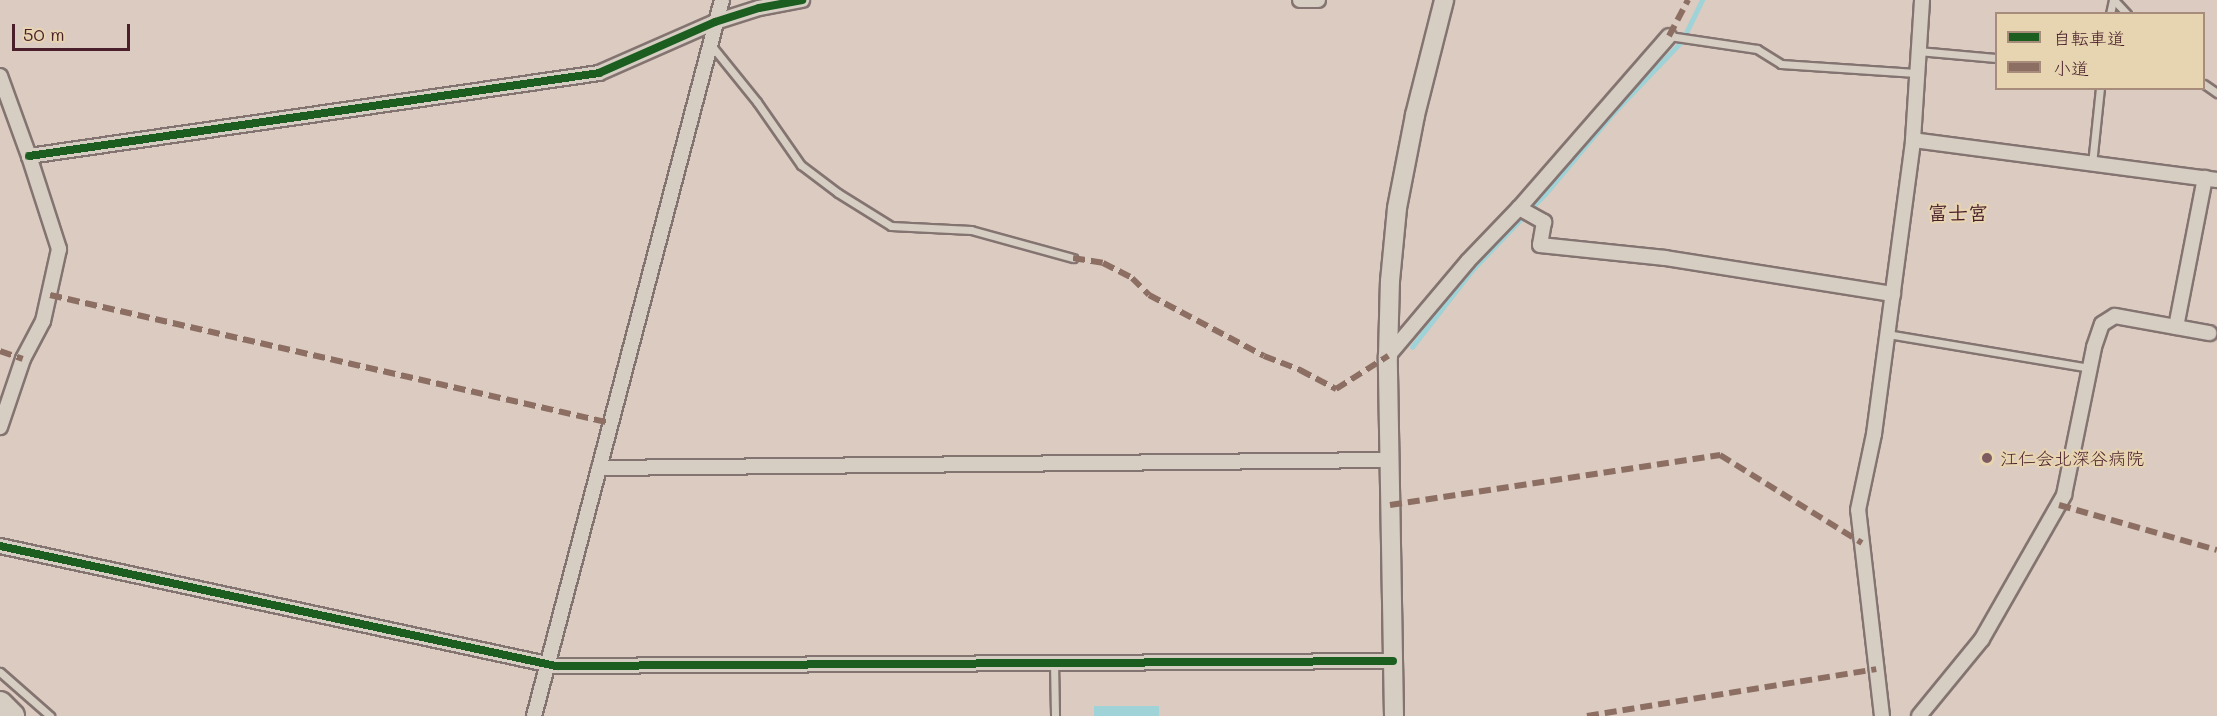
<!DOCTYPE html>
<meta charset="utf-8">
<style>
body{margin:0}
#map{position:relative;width:2217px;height:716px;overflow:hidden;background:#dbcbc0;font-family:Mali,"Klee One",sans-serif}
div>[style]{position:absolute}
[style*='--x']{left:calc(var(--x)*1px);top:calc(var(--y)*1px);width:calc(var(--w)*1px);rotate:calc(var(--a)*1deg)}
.water>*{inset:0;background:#9fd3d7;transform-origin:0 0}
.stream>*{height:4.5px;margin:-2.25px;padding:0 2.25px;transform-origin:2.25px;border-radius:2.25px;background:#9fd3d7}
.roads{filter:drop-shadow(2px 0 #847471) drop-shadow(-2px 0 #847471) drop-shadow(0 2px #847471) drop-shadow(0 -2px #847471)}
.lane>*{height:7px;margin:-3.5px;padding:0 3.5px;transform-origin:3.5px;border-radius:3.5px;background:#d6cec3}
.street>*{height:14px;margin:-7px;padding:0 7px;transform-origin:7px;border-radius:7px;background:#d6cec3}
.secondary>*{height:18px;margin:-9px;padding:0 9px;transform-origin:9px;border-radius:9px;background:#d6cec3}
.highway>*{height:24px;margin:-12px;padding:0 12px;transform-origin:12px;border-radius:12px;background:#d6cec3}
.quiet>*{height:6px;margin-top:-3px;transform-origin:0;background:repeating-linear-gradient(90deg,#8d6e63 0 12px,transparent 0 18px)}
.cycleway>*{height:8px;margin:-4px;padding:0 4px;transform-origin:4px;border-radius:4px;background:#1b5e20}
.dots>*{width:16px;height:16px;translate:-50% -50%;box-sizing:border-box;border:3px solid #e7d4b1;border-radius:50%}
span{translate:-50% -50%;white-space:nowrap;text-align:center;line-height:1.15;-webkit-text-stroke:4.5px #e7d4b1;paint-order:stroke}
.poi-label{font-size:18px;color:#4a1f2b}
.left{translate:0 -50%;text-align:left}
.neighbourhood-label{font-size:20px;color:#4a1f2b;font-weight:700}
.legend{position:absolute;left:1995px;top:12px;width:210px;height:78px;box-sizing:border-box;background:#e7d4b1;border:2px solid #a88c7b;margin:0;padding:8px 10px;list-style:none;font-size:18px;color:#4a1f2b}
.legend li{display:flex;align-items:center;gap:12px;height:30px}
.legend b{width:30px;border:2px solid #a88c7b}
.scale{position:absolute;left:12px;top:24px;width:118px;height:27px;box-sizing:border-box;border:3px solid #4a1f2b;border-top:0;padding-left:8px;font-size:18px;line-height:21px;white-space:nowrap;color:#4a1f2b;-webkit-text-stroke:4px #e7d4b1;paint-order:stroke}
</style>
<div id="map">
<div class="water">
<div style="left:1159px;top:706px;width:10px;height:65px;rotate:90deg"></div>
</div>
<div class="stream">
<div style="--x:1412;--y:347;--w:99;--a:-52"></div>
<div style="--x:1473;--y:269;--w:104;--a:-46.2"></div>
<div style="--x:1545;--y:194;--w:106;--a:-50"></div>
<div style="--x:1613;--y:113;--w:100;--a:-46.2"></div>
<div style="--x:1682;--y:41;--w:46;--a:-64"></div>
</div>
<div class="roads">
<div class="lane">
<div style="--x:2114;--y:0;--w:19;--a:47"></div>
<div style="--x:2110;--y:14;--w:14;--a:-78"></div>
<div style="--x:1669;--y:36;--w:89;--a:8.4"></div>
<div style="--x:1757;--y:49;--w:28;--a:32"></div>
<div style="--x:1781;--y:64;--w:135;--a:3.8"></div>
<div style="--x:711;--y:45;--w:73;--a:51.1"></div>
<div style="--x:757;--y:102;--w:77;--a:55.1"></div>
<div style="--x:801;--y:165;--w:46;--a:37.1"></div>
<div style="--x:838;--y:193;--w:62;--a:31.9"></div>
<div style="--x:891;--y:226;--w:80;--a:2.9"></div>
<div style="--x:971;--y:230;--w:106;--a:15.4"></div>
<div style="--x:1918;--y:51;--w:78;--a:5.1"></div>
<div style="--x:2204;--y:84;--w:16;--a:35"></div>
<div style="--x:2092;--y:164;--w:76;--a:-84"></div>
<div style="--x:1887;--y:334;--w:206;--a:9.5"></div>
<div style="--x:1054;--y:662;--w:54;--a:88.9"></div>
<div style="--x:0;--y:672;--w:67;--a:41.3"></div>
</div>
<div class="street">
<div style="--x:1300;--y:0;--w:18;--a:0"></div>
<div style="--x:0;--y:76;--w:85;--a:70.1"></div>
<div style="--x:29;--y:156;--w:98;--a:72.1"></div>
<div style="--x:59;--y:249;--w:74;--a:102.5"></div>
<div style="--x:43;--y:321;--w:43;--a:117.8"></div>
<div style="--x:23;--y:359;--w:72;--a:108.7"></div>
<div style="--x:1913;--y:140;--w:307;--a:7.5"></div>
<div style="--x:29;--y:156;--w:576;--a:-8.28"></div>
<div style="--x:599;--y:73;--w:127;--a:-23.7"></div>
<div style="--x:715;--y:22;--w:46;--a:-17.7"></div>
<div style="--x:759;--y:8;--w:44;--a:-10.5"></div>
<div style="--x:1519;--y:208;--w:29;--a:29"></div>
<div style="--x:1544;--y:222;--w:23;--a:100"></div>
<div style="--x:1540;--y:245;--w:126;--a:5.9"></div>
<div style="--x:1665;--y:258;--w:231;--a:9"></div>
<div style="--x:2176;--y:327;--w:152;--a:-79"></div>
<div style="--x:1388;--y:356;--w:124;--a:-49.9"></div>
<div style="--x:1468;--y:261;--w:74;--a:-46.1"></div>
<div style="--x:1519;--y:208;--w:228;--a:-48.9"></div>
<div style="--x:599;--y:468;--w:790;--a:-0.58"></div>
<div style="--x:0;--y:546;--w:569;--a:12.18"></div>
<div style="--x:556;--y:666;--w:837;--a:-0.34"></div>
<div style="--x:534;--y:716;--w:740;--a:-75.29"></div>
<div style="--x:1882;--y:716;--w:207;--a:-96.6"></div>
<div style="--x:1858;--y:510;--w:78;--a:-78.1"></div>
<div style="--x:1874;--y:434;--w:297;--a:-82.4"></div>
<div style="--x:1913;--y:140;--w:140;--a:-86.3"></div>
<div style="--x:1919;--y:716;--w:99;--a:-50.7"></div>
<div style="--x:1982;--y:639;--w:166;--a:-60.3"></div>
<div style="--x:2064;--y:495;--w:151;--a:-78.5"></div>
<div style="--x:2094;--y:347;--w:24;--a:-71"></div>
<div style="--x:2102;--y:324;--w:15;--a:-32"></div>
<div style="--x:2115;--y:316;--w:96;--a:10.3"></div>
</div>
<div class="secondary">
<div style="--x:1394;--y:716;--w:360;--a:-91"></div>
<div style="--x:1388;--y:356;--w:75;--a:-88.5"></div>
<div style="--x:1390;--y:281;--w:73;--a:-84.5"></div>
<div style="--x:1397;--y:208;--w:95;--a:-79"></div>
<div style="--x:1415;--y:115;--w:119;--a:-75.8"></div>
</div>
<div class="highway">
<div style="--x:0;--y:704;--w:17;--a:45"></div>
</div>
</div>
<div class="quiet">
<div style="--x:1669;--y:36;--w:41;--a:-62.2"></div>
<div style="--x:1073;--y:258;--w:30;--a:9"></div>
<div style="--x:1103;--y:263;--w:33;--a:27"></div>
<div style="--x:1132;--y:278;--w:24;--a:45"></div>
<div style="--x:1149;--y:295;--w:130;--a:27.9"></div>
<div style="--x:1264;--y:356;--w:39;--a:21"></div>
<div style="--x:1300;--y:370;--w:41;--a:27.8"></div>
<div style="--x:1336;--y:389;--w:62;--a:-32.4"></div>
<div style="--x:50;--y:295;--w:574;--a:12.88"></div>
<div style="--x:0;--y:351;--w:24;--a:19"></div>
<div style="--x:1390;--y:505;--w:334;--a:-8.6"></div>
<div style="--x:1720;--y:455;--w:167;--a:31.8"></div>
<div style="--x:2059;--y:505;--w:164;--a:15.9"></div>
<div style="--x:1587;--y:716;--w:293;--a:-9.2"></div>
</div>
<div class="cycleway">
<div style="--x:29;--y:156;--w:576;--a:-8.28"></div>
<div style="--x:599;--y:73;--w:127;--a:-23.7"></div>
<div style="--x:715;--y:22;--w:46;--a:-17.7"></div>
<div style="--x:759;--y:8;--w:44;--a:-10.5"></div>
<div style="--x:0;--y:546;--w:569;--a:12.18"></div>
<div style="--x:556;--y:666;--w:837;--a:-0.34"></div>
</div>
<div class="dots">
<div style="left:1987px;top:458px;background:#7d5b5f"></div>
</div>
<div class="poi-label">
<span class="left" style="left:2000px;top:458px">江仁会北深谷病院</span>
</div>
<div class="neighbourhood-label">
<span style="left:1958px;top:212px">富士宮</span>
</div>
<ul class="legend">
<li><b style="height:8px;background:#1b5e20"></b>自転車道</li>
<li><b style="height:8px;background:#8d6e63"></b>小道</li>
</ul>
<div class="scale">50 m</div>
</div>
